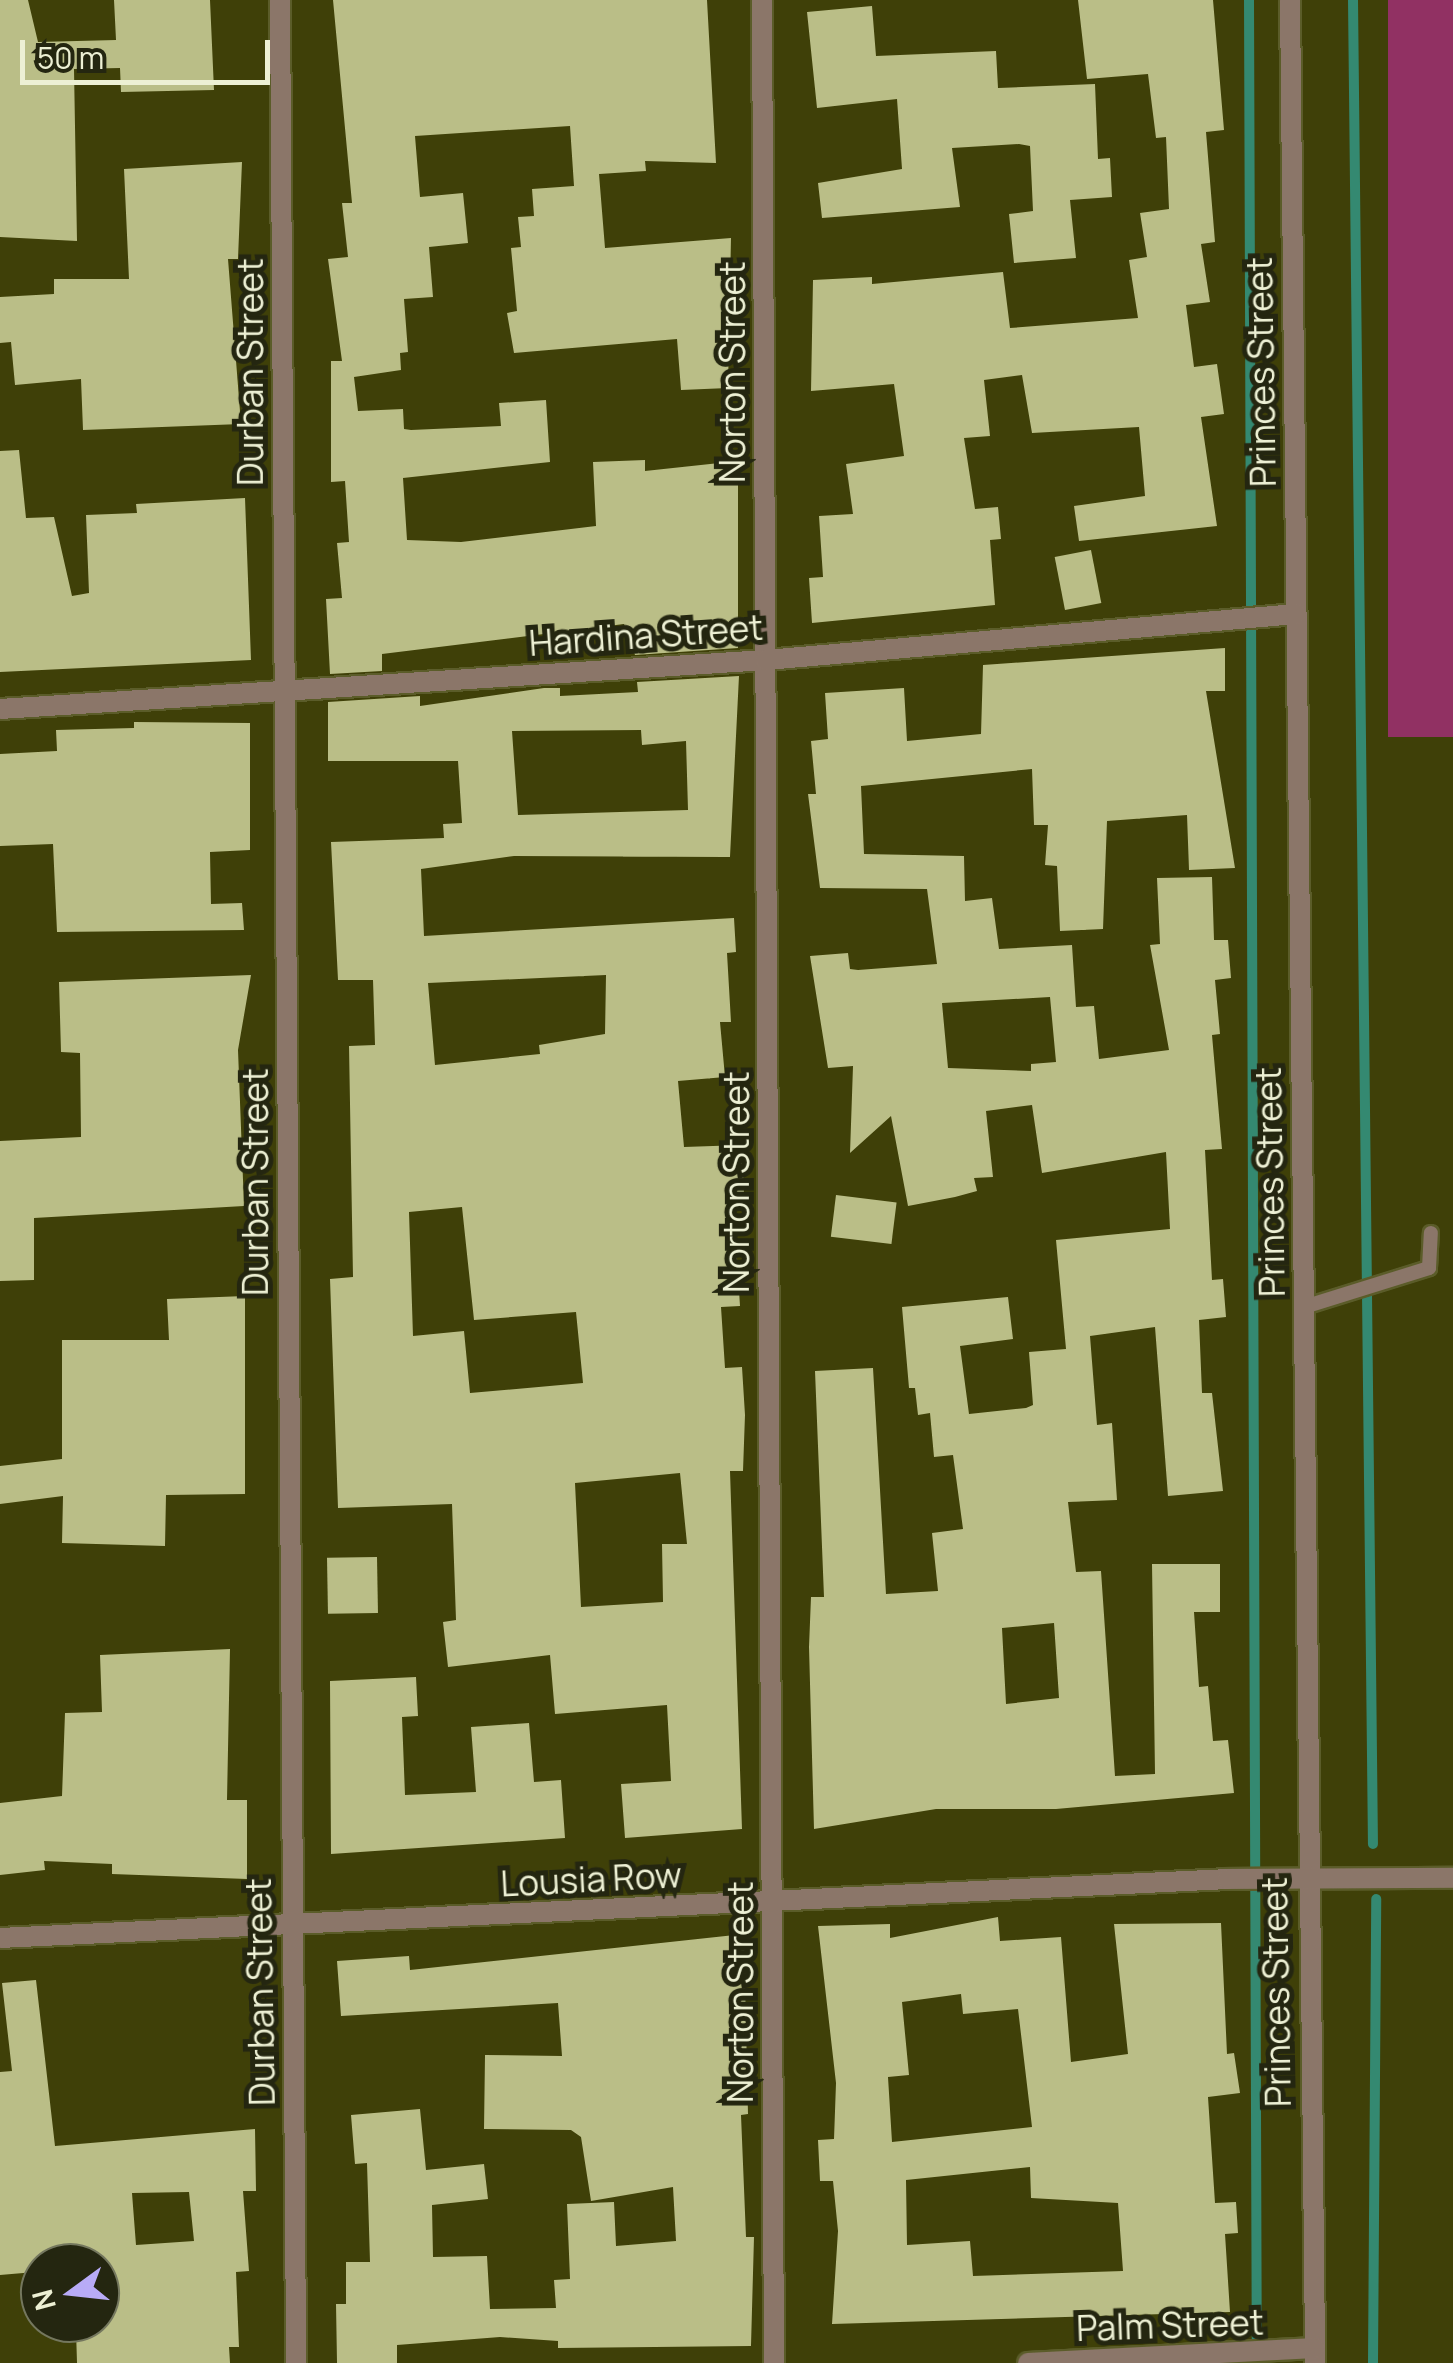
<!DOCTYPE html>
<style>
body{margin:0}
#map{position:relative;width:1453px;height:2363px;overflow:hidden;background:#3f4008;font-family:Manrope,sans-serif}
div>[style]{position:absolute}
[style*='--x']{left:calc(var(--x)*1px);top:calc(var(--y)*1px);width:calc(var(--w)*1px);rotate:calc(var(--a)*1deg)}
.green>*{inset:0;background:#913163;transform-origin:0 0}
.stream>*{height:10px;margin:-5px;padding:0 5px;transform-origin:5px;border-radius:5px;background:#348971}
.building>*{inset:0;background:#babe87;transform-origin:0 0}
.roads{filter:drop-shadow(2px 0 #5b5c29) drop-shadow(-2px 0 #5b5c29) drop-shadow(0 2px #5b5c29) drop-shadow(0 -2px #5b5c29)}
.service>*{height:14px;margin:-7px;padding:0 7px;transform-origin:7px;border-radius:7px;background:#8b7669}
.minor>*{height:20px;margin:-10px;padding:0 10px;transform-origin:10px;border-radius:10px;background:#8b7669}
.tertiary>*{height:20px;margin:-10px;padding:0 10px;transform-origin:10px;border-radius:10px;background:#8b7669}
span{translate:-50% -50%;white-space:nowrap;text-align:center;line-height:1.15;-webkit-text-stroke:10px #242610;paint-order:stroke}
.street-label{font-size:35px;color:#edf0d4}
.north{position:absolute;left:20px;top:2243px;width:100px;height:100px;box-sizing:border-box;background:#242610;border:2px solid #74775e;border-radius:50%;rotate:255deg;font-size:28px;font-weight:700;line-height:40px;text-align:center;color:#edf0d4}
.north::after{content:'';display:block;margin:auto;width:35px;height:45px;background:#b8abf7;clip-path:polygon(50% 0,100% 100%,50% 72%,0 100%)}
.scale{position:absolute;left:20px;top:40px;width:250px;height:45px;box-sizing:border-box;border:5px solid #edf0d4;border-top:0;padding-left:12px;font-size:30px;line-height:35px;white-space:nowrap;color:#edf0d4;-webkit-text-stroke:8px #242610;paint-order:stroke}
</style>
<div id="map">
<div class="green">
<div style="left:1388px;top:0;width:65px;height:737px"></div>
</div>
<div class="stream">
<div style="--x:1249;--y:0;--w:2363;--a:89.81"></div>
<div style="--x:1353;--y:0;--w:1844;--a:89.38"></div>
<div style="--x:1373;--y:2363;--w:464;--a:-89.6"></div>
</div>
<div class="building">
<div style="clip-path:polygon(0 0,28px 0,38px 42px,116px 40px,114px 0,210px 0,214px 90px,121px 92px,120px 68px,74px 69px,77px 241px,0 237px)"></div>
<div style="clip-path:polygon(333px 0,707px 0,716px 163px,645px 161px,646px 171px,599px 174px,605px 248px,731px 238px,728px 388px,681px 390px,677px 339px,514px 353px,507px 313px,517px 311px,511px 248px,521px 247px,518px 217px,534px 216px,532px 189px,574px 186px,570px 126px,415px 136px,420px 197px,463px 193px,468px 243px,429px 247px,433px 297px,404px 299px,408px 352px,400px 353px,401px 370px,354px 377px,358px 411px,403px 409px,404px 429px,411px 430px,501px 426px,499px 403px,546px 400px,550px 462px,403px 478px,407px 540px,461px 542px,596px 526px,593px 462px,645px 460px,645px 471px,738px 461px,738px 648px,635px 655px,624px 624px,382px 654px,382px 671px,330px 674px,326px 599px,342px 598px,337px 543px,349px 542px,345px 481px,331px 482px,331px 361px,342px 361px,328px 259px,348px 257px,342px 203px,352px 203px)"></div>
<div style="clip-path:polygon(1078px 0,1213px 0,1224px 130px,1206px 132px,1215px 242px,1201px 244px,1210px 302px,1186px 305px,1194px 367px,1217px 364px,1224px 414px,1201px 417px,1217px 526px,1079px 541px,1074px 506px,1145px 496px,1139px 427px,1032px 433px,1022px 375px,984px 380px,990px 436px,964px 438px,975px 509px,998px 507px,1001px 539px,990px 540px,995px 605px,812px 623px,809px 578px,823px 577px,819px 516px,853px 514px,846px 464px,904px 456px,894px 384px,811px 391px,813px 280px,872px 277px,872px 284px,1003px 272px,1010px 328px,1138px 318px,1129px 260px,1147px 257px,1140px 213px,1169px 209px,1166px 137px,1156px 138px,1148px 74px,1087px 79px)"></div>
<div style="clip-path:polygon(872px 6px,876px 56px,996px 51px,998px 88px,1095px 84px,1098px 159px,1110px 158px,1112px 197px,1070px 200px,1076px 258px,1014px 263px,1009px 214px,1033px 211px,1030px 146px,1019px 144px,952px 148px,960px 207px,822px 218px,818px 183px,902px 169px,897px 99px,817px 108px,807px 12px)"></div>
<div style="clip-path:polygon(242px 162px,238px 259px,228px 259px,241px 424px,83px 430px,81px 379px,15px 385px,11px 342px,0 343px,0 297px,54px 294px,54px 279px,129px 279px,124px 169px)"></div>
<div style="clip-path:polygon(19px 450px,26px 518px,54px 517px,72px 596px,89px 593px,86px 515px,137px 513px,136px 504px,245px 498px,251px 660px,0 672px,0 451px)"></div>
<div style="left:1091px;top:550px;width:54px;height:37px;rotate:79deg"></div>
<div style="clip-path:polygon(evenodd,1225px 648px,1225px 691px,1206px 691px,1235px 868px,1189px 870px,1187px 815px,1107px 821px,1103px 929px,1060px 931px,1057px 866px,1045px 865px,1048px 825px,1034px 825px,1032px 769px,861px 786px,864px 854px,964px 856px,965px 901px,992px 898px,999px 949px,1072px 945px,1076px 1007px,1094px 1006px,1099px 1059px,1169px 1050px,1150px 945px,1160px 944px,1157px 878px,1212px 877px,1214px 940px,1228px 940px,1231px 978px,1215px 980px,1220px 1034px,1212px 1035px,1222px 1149px,1205px 1150px,1212px 1280px,1223px 1279px,1226px 1317px,1199px 1320px,1202px 1393px,1212px 1393px,1223px 1491px,1168px 1496px,1155px 1327px,1090px 1336px,1097px 1425px,1112px 1423px,1117px 1500px,1068px 1502px,1076px 1572px,1101px 1571px,1115px 1776px,1155px 1774px,1152px 1564px,1220px 1564px,1220px 1612px,1194px 1612px,1199px 1687px,1208px 1686px,1213px 1741px,1228px 1740px,1234px 1793px,1056px 1809px,936px 1809px,814px 1829px,809px 1647px,811px 1597px,824px 1597px,815px 1371px,873px 1368px,886px 1594px,938px 1591px,932px 1533px,963px 1529px,953px 1455px,934px 1457px,930px 1413px,918px 1415px,915px 1388px,909px 1388px,902px 1307px,1008px 1297px,1013px 1339px,960px 1346px,969px 1414px,1026px 1408px,1033px 1405px,1029px 1352px,1066px 1349px,1056px 1240px,1170px 1229px,1166px 1152px,1042px 1173px,1032px 1105px,986px 1111px,993px 1177px,974px 1178px,977px 1191px,955px 1197px,908px 1206px,891px 1116px,850px 1153px,853px 1066px,828px 1068px,810px 956px,848px 953px,850px 969px,858px 970px,937px 964px,927px 889px,820px 888px,808px 794px,816px 794px,811px 741px,828px 739px,825px 693px,904px 688px,907px 741px,981px 734px,983px 665px,1225px 648px,1050px 997px,1056px 1062px,1031px 1064px,1031px 1071px,948px 1068px,942px 1003px,1050px 997px,1225px 648px,1054px 1623px,1059px 1698px,1006px 1704px,1002px 1628px,1054px 1623px)"></div>
<div style="clip-path:polygon(evenodd,739px 676px,730px 857px,514px 856px,421px 869px,424px 936px,734px 918px,736px 952px,727px 953px,731px 1022px,720px 1022px,725px 1077px,678px 1081px,684px 1147px,742px 1145px,744px 1194px,733px 1194px,740px 1306px,721px 1307px,725px 1368px,742px 1367px,745px 1415px,743px 1471px,730px 1471px,742px 1829px,625px 1838px,621px 1784px,671px 1781px,667px 1705px,555px 1714px,550px 1655px,448px 1667px,443px 1622px,456px 1620px,452px 1504px,338px 1508px,330px 1279px,353px 1277px,349px 1046px,375px 1045px,373px 980px,338px 980px,331px 842px,444px 838px,443px 824px,462px 823px,458px 761px,328px 761px,328px 702px,420px 696px,420px 706px,544px 688px,560px 688px,560px 696px,638px 692px,637px 682px,739px 676px,641px 730px,642px 745px,686px 741px,688px 810px,518px 815px,512px 731px,641px 730px,739px 676px,606px 975px,605px 1034px,539px 1045px,540px 1054px,435px 1065px,428px 983px,606px 975px,739px 676px,462px 1207px,474px 1320px,576px 1312px,583px 1383px,470px 1393px,464px 1331px,413px 1336px,409px 1212px,462px 1207px,739px 676px,680px 1473px,687px 1544px,662px 1544px,663px 1602px,581px 1607px,575px 1483px,680px 1473px)"></div>
<div style="clip-path:polygon(134px 722px,250px 723px,250px 850px,210px 852px,211px 904px,242px 903px,244px 930px,57px 932px,53px 844px,0 846px,0 754px,57px 751px,56px 730px,134px 728px)"></div>
<div style="clip-path:polygon(251px 975px,238px 1050px,244px 1206px,34px 1218px,34px 1280px,0 1281px,0 1141px,81px 1137px,80px 1053px,61px 1052px,59px 982px)"></div>
<div style="left:836px;top:1195px;width:61px;height:42px;rotate:7deg"></div>
<div style="clip-path:polygon(245px 1296px,245px 1494px,166px 1495px,165px 1546px,62px 1543px,63px 1496px,0 1504px,0 1466px,62px 1459px,62px 1340px,169px 1340px,167px 1299px)"></div>
<div style="left:377px;top:1557px;width:56px;height:50px;rotate:89deg"></div>
<div style="clip-path:polygon(230px 1649px,227px 1800px,247px 1800px,247px 1879px,112px 1874px,112px 1864px,44px 1861px,45px 1870px,0 1875px,0 1803px,62px 1796px,65px 1713px,102px 1712px,100px 1655px)"></div>
<div style="clip-path:polygon(416px 1677px,418px 1716px,402px 1717px,405px 1795px,476px 1792px,471px 1727px,529px 1723px,534px 1782px,561px 1780px,565px 1838px,331px 1854px,330px 1681px)"></div>
<div style="clip-path:polygon(evenodd,998px 1917px,1000px 1941px,1061px 1937px,1071px 2062px,1128px 2054px,1114px 1924px,1221px 1923px,1227px 2054px,1234px 2053px,1240px 2093px,1208px 2097px,1215px 2203px,1236px 2202px,1238px 2233px,1225px 2234px,1230px 2312px,832px 2324px,838px 2231px,833px 2181px,820px 2181px,818px 2140px,834px 2139px,836px 2083px,818px 1926px,890px 1924px,890px 1938px,998px 1917px,961px 1994px,963px 2014px,1018px 2009px,1032px 2127px,892px 2142px,888px 2077px,909px 2075px,902px 2002px,961px 1994px,998px 1917px,1030px 2167px,1031px 2198px,1118px 2203px,1123px 2271px,973px 2276px,970px 2241px,907px 2245px,906px 2180px,1030px 2167px)"></div>
<div style="clip-path:polygon(744px 1934px,748px 2114px,741px 2115px,746px 2237px,754px 2237px,751px 2346px,558px 2348px,558px 2341px,500px 2337px,397px 2345px,397px 2363px,337px 2363px,336px 2304px,346px 2304px,346px 2262px,370px 2262px,367px 2163px,355px 2164px,351px 2115px,420px 2109px,426px 2170px,484px 2164px,488px 2199px,432px 2205px,433px 2257px,487px 2256px,490px 2309px,556px 2308px,554px 2280px,570px 2279px,567px 2204px,614px 2202px,616px 2246px,676px 2241px,673px 2187px,591px 2201px,581px 2137px,571px 2130px,484px 2129px,485px 2055px,562px 2056px,558px 2003px,341px 2016px,337px 1961px,409px 1956px,410px 1970px)"></div>
<div style="clip-path:polygon(evenodd,36px 1980px,55px 2146px,255px 2129px,256px 2191px,243px 2191px,249px 2271px,236px 2272px,239px 2347px,229px 2347px,230px 2363px,77px 2363px,76px 2330px,100px 2329px,100px 2263px,34px 2263px,35px 2272px,0 2275px,0 2072px,12px 2071px,2px 1983px,36px 1980px,189px 2192px,194px 2241px,136px 2245px,132px 2193px,189px 2192px)"></div>
</div>
<div class="roads">
<div class="service">
<div style="--x:1304;--y:1307;--w:131;--a:-17.3"></div>
<div style="--x:1429;--y:1268;--w:35;--a:-87"></div>
</div>
<div class="minor">
<div style="--x:762;--y:0;--w:2363;--a:89.71"></div>
<div style="--x:1290;--y:0;--w:2363;--a:89.39"></div>
<div style="--x:0;--y:709;--w:768;--a:-3.66"></div>
<div style="--x:766;--y:660;--w:532;--a:-4.96"></div>
<div style="--x:0;--y:1938;--w:1229;--a:-2.75"></div>
<div style="--x:1228;--y:1879;--w:225;--a:-0.3"></div>
<div style="--x:1028;--y:2363;--w:287;--a:-3"></div>
</div>
<div class="tertiary">
<div style="--x:280;--y:0;--w:2363;--a:89.61"></div>
</div>
</div>
<div class="street-label">
<span style="left:250px;top:372px;rotate:-90deg">Durban Street</span>
<span style="left:732px;top:372px;rotate:-90deg">Norton Street</span>
<span style="left:1261px;top:372px;rotate:-91deg">Princes Street</span>
<span style="left:646px;top:635px;rotate:-4deg">Hardina Street</span>
<span style="left:255px;top:1182px;rotate:-90deg">Durban Street</span>
<span style="left:736px;top:1182px;rotate:-90deg">Norton Street</span>
<span style="left:1270px;top:1182px;rotate:-91deg">Princes Street</span>
<span style="left:591px;top:1879px;rotate:-3deg">Lousia Row</span>
<span style="left:260px;top:1992px;rotate:-91deg">Durban Street</span>
<span style="left:740px;top:1992px;rotate:-90deg">Norton Street</span>
<span style="left:1276px;top:1992px;rotate:-91deg">Princes Street</span>
<span style="left:1170px;top:2325px;rotate:-2deg">Palm Street</span>
</div>
<div class="north">N</div>
<div class="scale">50 m</div>
</div>
